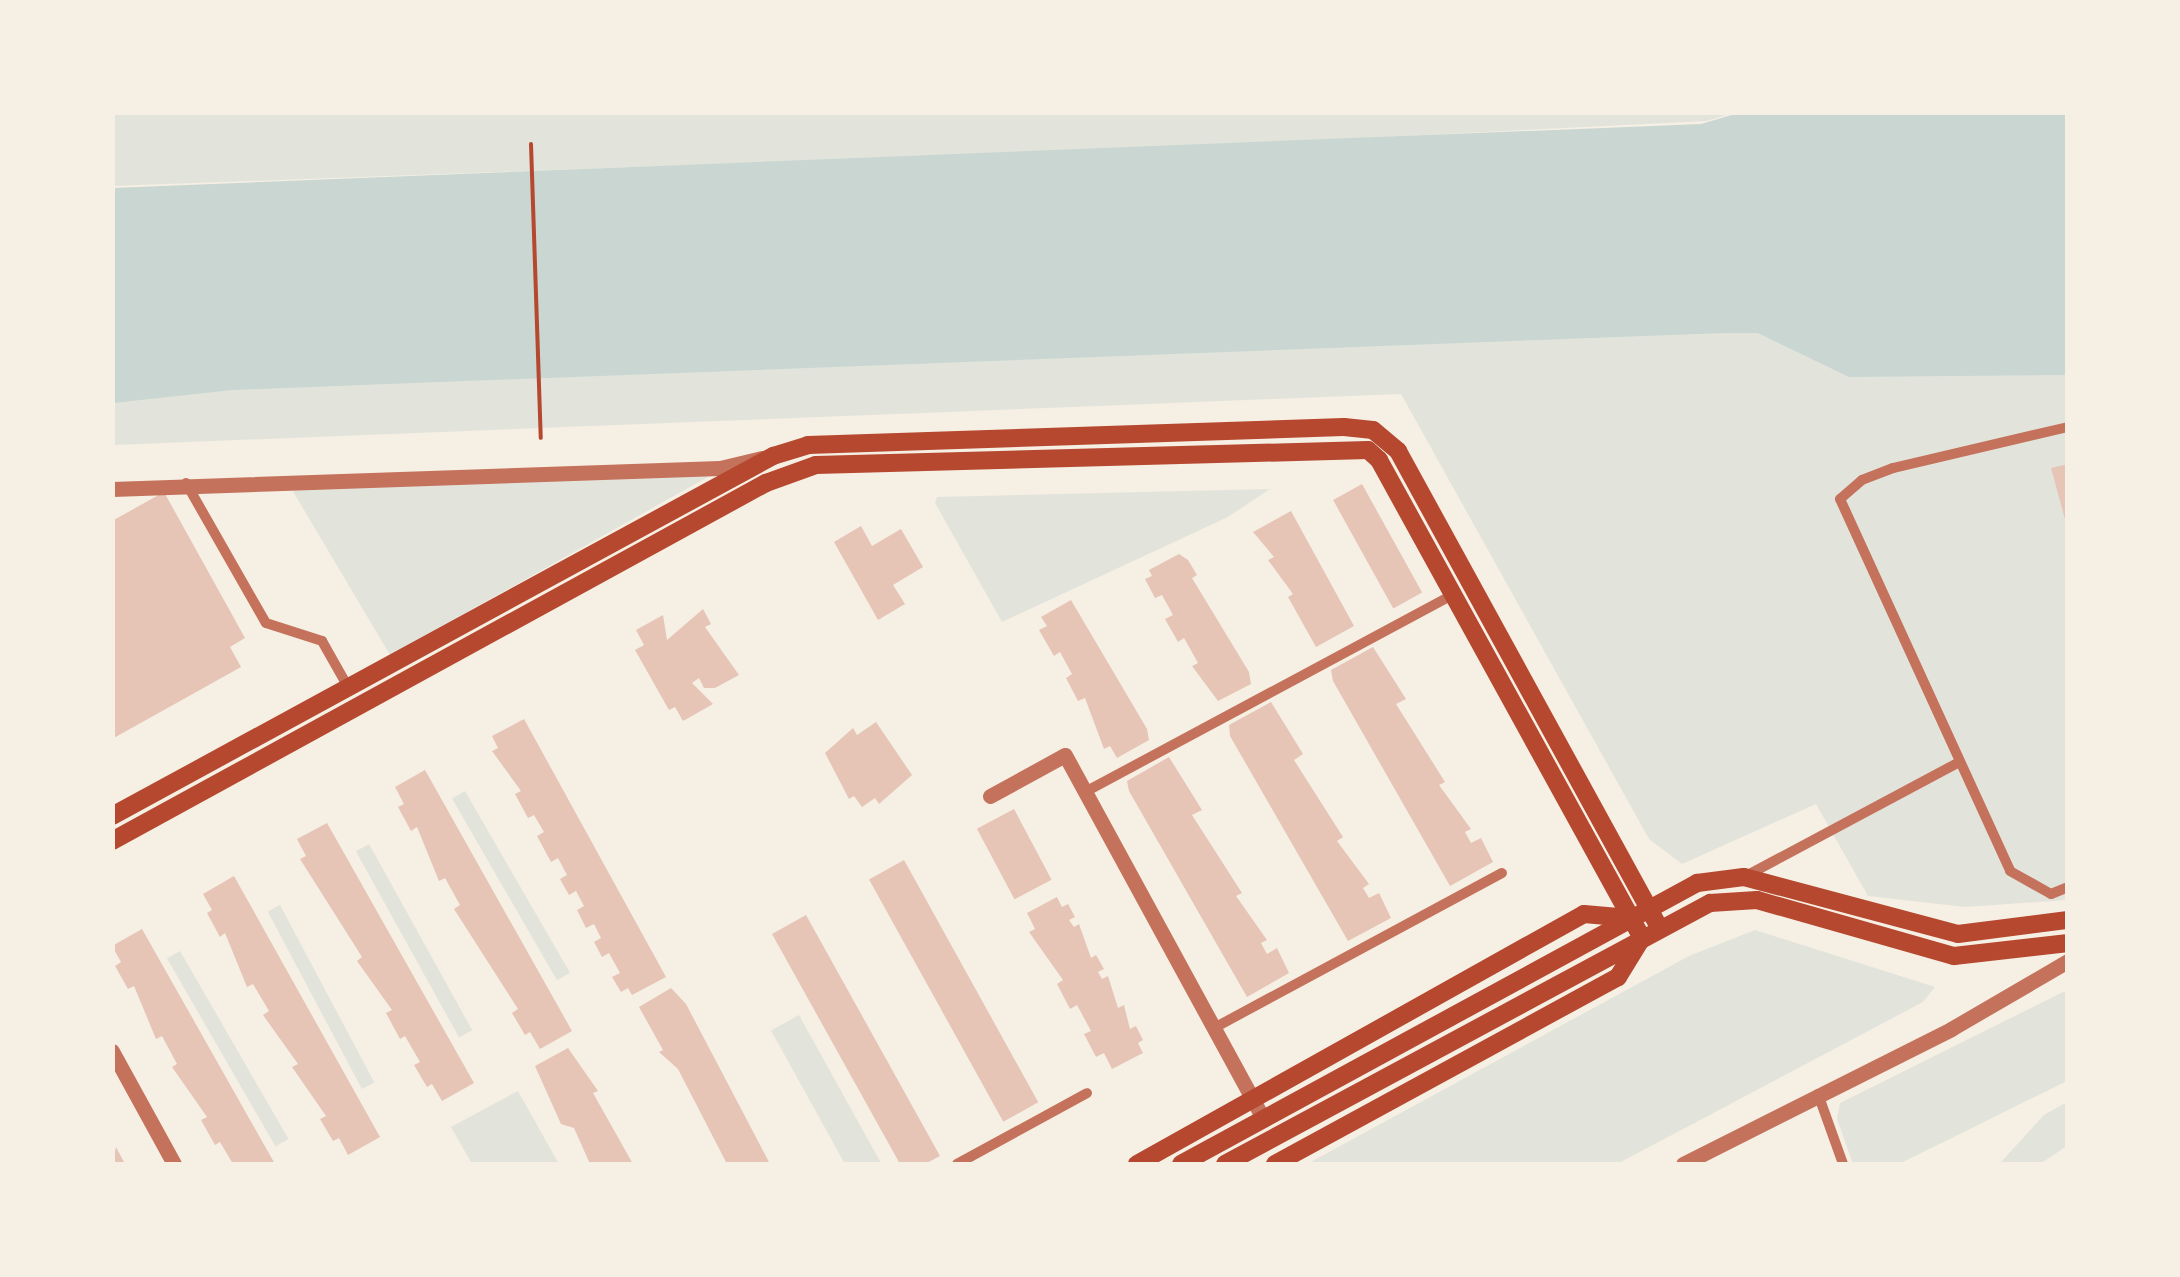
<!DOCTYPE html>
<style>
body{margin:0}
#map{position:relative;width:2180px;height:1277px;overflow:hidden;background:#f6efe4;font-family:"Source Sans 3",sans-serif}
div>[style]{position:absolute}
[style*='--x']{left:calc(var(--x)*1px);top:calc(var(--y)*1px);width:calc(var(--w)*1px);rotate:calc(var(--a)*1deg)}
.green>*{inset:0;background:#e2e4dc;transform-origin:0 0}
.water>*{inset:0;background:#c9d6d2}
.building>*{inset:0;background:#e6c5b7;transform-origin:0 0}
.path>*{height:4px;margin:-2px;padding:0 2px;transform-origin:2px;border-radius:2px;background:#b5482f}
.minor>*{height:10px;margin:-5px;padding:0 5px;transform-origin:5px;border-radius:5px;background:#c5725c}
.tertiary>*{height:15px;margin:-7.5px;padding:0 7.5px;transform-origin:7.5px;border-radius:7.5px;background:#c5725c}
.secondary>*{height:18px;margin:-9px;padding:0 9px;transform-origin:9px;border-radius:9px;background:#b5482f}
.primary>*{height:18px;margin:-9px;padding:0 9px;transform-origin:9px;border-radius:9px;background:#b5482f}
span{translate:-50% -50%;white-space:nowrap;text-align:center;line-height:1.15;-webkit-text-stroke:8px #f6efe4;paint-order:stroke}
.frame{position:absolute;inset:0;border:115px solid #f6efe4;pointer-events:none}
</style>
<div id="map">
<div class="green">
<div style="clip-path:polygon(113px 112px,1734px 113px,1706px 121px,1159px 148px,113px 186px)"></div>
<div style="clip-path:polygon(1718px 304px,2067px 351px,2067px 900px,1965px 907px,1868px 896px,1816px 804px,1682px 864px,1649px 839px,1401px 394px,113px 445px,112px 388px)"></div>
<div style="clip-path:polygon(715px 473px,390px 655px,291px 488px)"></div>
<div style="clip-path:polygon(1270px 489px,1228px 517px,1002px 622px,935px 503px,937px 497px)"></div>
<div style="left:465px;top:791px;width:210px;height:15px;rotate:60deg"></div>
<div style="left:369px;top:844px;width:213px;height:15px;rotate:61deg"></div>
<div style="left:280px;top:905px;width:201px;height:14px;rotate:62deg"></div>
<div style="clip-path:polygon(1755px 930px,1935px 987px,1923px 1002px,1617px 1164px,1307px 1164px,1689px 956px)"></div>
<div style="left:180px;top:951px;width:217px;height:15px;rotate:60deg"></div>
<div style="clip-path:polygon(2067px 990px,2067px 1081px,1899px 1164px,1853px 1164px,1837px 1119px,1840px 1103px)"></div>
<div style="left:799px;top:1015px;width:170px;height:32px;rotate:61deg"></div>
<div style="clip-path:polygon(518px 1091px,559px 1164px,472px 1164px,451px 1127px)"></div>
<div style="clip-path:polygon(2067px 1102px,2067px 1146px,2040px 1164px,1999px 1164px,2044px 1115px)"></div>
</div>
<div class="water">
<div style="clip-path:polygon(1742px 112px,2067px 113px,2067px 375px,1849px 377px,1758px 333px,1723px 333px,232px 390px,113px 403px,113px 188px,1701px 124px)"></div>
</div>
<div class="building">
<div style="clip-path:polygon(2068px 464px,2068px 523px,2066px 523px,2051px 468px)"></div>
<div style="left:1362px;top:484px;width:124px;height:33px;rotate:61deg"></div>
<div style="clip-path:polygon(164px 492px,245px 638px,230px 647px,241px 667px,112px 739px,112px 521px)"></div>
<div style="clip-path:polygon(1291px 511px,1354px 626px,1316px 647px,1288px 597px,1293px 594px,1268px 560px,1274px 557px,1253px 532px)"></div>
<div style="clip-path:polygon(861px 526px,872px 546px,901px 529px,923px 567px,893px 585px,905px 604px,878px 620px,834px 542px)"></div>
<div style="clip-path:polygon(1179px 554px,1188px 560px,1197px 575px,1192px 578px,1249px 672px,1251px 684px,1218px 701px,1192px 666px,1198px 663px,1184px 638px,1178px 642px,1165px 619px,1173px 615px,1162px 595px,1155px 598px,1145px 579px,1152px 576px,1149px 570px)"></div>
<div style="clip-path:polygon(1071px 600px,1147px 729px,1149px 740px,1117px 758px,1110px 746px,1104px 749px,1085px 698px,1078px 701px,1066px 678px,1072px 674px,1060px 652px,1054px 656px,1039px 630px,1047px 626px,1041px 617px)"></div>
<div style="clip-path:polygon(703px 609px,711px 624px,705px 627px,739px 675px,715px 688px,704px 688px,699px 678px,692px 683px,713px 704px,683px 721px,675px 707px,669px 710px,635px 650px,644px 645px,636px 630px,663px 615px,667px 640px)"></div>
<div style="clip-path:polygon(1373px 647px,1406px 699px,1396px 704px,1445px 782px,1439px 785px,1471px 829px,1465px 832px,1471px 843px,1481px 838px,1493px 862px,1450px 886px,1333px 681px,1331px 670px)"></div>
<div style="clip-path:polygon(1271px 702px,1303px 754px,1294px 760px,1343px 837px,1337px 841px,1369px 884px,1363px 888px,1369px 898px,1379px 893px,1391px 918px,1348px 941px,1230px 736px,1229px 725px)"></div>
<div style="clip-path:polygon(524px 719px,666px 977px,632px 995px,628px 988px,621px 992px,612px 977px,620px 973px,609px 953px,602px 957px,594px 942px,601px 938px,594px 924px,586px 928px,577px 910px,584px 906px,576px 891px,569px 895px,560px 879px,567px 875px,558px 858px,551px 862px,537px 836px,544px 832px,534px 815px,528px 818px,515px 794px,521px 791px,492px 751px,498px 748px,492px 736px)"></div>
<div style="clip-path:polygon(876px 722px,912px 775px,879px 804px,875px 798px,862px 807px,854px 796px,849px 799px,825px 753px,853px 728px,857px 735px)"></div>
<div style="clip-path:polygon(1169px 757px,1202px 810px,1192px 815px,1242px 893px,1236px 896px,1267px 940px,1261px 943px,1267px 954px,1277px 948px,1289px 973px,1247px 997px,1129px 791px,1127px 781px)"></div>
<div style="clip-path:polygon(425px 770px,572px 1031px,540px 1049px,530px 1032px,525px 1035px,512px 1013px,518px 1009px,454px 909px,460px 905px,445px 878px,439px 881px,417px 827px,411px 831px,398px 807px,404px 804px,395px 787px)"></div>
<div style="left:1014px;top:809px;width:80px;height:42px;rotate:62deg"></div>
<div style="clip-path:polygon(327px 823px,474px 1083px,442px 1101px,432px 1084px,427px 1087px,414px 1065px,420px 1062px,405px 1036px,400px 1039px,386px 1013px,392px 1010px,357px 961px,362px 957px,300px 859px,306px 856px,297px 839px)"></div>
<div style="left:904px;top:860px;width:277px;height:40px;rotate:61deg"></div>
<div style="clip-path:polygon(234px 876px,380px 1137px,348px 1155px,339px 1138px,333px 1141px,320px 1119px,326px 1116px,292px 1067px,298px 1064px,263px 1015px,269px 1011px,253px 984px,247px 987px,225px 933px,220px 937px,207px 913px,212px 910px,203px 894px)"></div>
<div style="clip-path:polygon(1057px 897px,1062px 907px,1068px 904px,1075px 917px,1069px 920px,1074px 927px,1079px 924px,1091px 958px,1096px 955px,1104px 969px,1098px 972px,1102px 979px,1108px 976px,1118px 1008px,1124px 1005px,1130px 1029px,1136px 1026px,1143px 1040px,1138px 1043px,1143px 1053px,1112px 1069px,1104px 1053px,1096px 1057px,1084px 1034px,1091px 1031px,1077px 1005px,1070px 1009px,1057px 984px,1063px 980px,1029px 932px,1035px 929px,1027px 913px)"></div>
<div style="clip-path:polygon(806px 915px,940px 1156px,925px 1164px,900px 1164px,772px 934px)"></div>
<div style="clip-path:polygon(142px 929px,275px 1164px,233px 1164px,220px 1142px,215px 1145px,201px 1120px,207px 1117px,172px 1067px,177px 1064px,162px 1036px,156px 1039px,134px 986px,128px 989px,115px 966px,121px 962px,112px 946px)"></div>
<div style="clip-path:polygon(671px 988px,686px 1004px,770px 1164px,727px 1164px,678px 1069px,659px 1052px,663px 1050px,639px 1007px)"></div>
<div style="clip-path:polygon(568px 1048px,598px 1091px,593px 1093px,633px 1164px,590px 1164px,574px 1128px,561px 1124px,535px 1066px)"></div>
<div style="clip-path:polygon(116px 1147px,125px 1164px,112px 1164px)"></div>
</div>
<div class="path">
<div style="--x:531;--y:144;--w:294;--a:88.1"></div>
</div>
<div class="minor">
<div style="--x:2068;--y:427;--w:180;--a:166.8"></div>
<div style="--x:1893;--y:468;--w:33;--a:159"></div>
<div style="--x:1862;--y:480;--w:29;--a:139"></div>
<div style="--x:1840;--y:499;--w:409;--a:65.4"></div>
<div style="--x:2010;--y:871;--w:47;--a:29.3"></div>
<div style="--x:2051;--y:894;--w:18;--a:-22"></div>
<div style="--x:186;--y:483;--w:161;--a:60.3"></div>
<div style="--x:266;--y:623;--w:59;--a:17.8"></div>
<div style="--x:322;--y:641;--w:53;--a:60.5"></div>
<div style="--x:1085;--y:792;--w:417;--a:-28.2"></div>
<div style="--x:1744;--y:877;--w:244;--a:-28.1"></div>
<div style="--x:1214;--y:1028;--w:327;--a:-28.3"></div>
<div style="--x:1818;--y:1094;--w:74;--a:70.3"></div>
<div style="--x:957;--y:1164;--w:148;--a:-28.6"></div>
</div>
<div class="tertiary">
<div style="--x:112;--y:489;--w:608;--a:-1.98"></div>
<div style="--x:720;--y:468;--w:43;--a:-13.4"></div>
<div style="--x:990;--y:796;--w:85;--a:-28.7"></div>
<div style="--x:1065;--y:755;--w:413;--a:61.4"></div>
<div style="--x:112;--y:1051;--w:129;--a:61.2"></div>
<div style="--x:1683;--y:1164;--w:300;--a:-26.7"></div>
<div style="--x:1951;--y:1029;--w:135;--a:-30.2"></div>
</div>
<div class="secondary">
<div style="--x:112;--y:816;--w:753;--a:-28.57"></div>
<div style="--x:773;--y:456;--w:37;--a:-17"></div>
<div style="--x:808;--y:445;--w:536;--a:-1.92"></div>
<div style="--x:1344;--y:427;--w:29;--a:6"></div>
<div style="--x:1373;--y:430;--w:33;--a:40"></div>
<div style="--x:1398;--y:451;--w:545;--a:61.27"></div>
<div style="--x:112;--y:841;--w:746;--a:-28.7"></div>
<div style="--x:766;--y:483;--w:53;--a:-19.8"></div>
<div style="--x:816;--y:465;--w:552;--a:-1.56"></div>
<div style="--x:1368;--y:450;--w:15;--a:42"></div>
<div style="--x:1379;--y:460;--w:546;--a:61.18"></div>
<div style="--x:1642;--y:938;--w:46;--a:121.6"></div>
<div style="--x:1618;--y:977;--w:391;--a:151.4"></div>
<div style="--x:1137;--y:1164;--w:512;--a:-29.22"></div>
<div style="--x:1584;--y:914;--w:46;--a:5"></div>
</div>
<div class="primary">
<div style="--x:1181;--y:1164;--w:588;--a:-28.57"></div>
<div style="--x:1697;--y:883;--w:47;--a:-7.3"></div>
<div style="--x:1744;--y:877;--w:221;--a:14.9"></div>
<div style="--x:1958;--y:934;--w:111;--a:-7.3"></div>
<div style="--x:1225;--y:1164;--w:551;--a:-28.29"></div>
<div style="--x:1710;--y:903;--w:47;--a:-3.7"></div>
<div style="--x:1757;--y:900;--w:205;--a:15.9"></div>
<div style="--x:1954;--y:956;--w:115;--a:-6.5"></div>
</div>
<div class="frame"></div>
</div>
